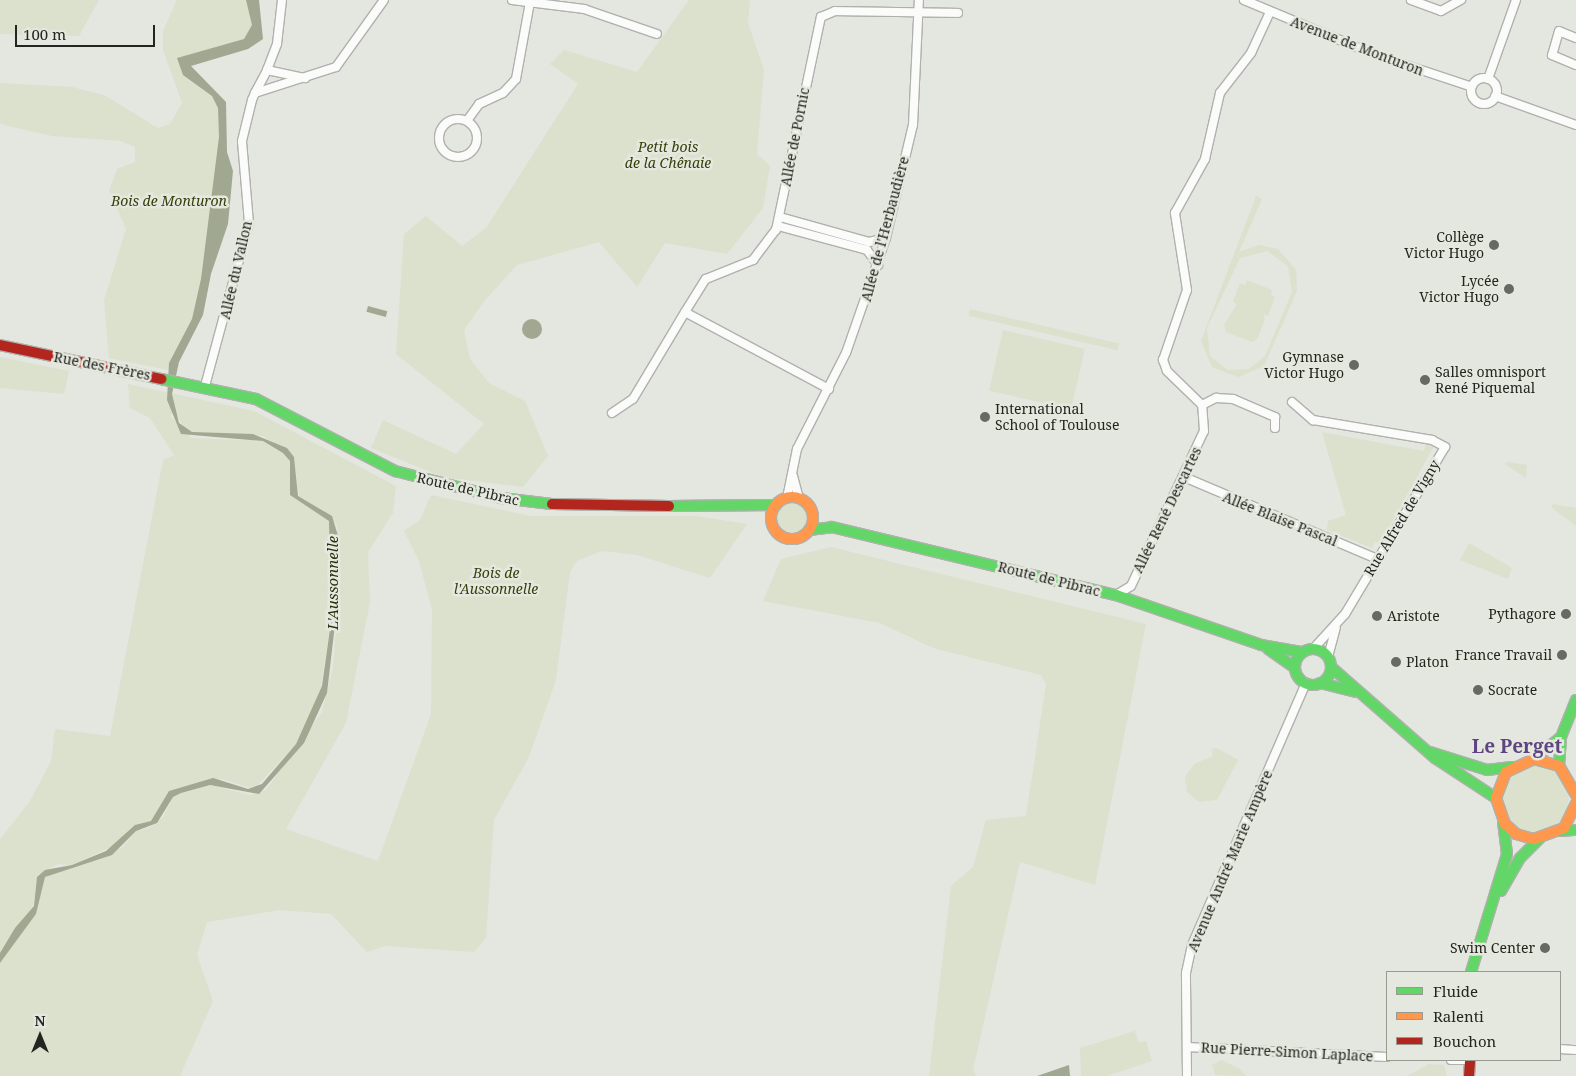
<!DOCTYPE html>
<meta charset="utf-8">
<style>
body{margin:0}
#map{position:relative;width:1576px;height:1076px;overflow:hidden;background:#e4e6e0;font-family:"Noto Serif",serif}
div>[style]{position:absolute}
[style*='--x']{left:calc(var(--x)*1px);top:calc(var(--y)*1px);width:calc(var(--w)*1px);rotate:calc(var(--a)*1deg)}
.green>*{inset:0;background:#dbe1cd;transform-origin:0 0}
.round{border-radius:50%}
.water>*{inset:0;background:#a1a891;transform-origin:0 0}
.roads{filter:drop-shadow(1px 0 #b0b1ad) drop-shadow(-1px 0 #b0b1ad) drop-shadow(0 1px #b0b1ad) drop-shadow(0 -1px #b0b1ad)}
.street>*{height:8px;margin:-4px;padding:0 4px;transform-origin:4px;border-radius:4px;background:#fbfbfa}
.street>.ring{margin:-4px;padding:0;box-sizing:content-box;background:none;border:8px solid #fbfbfa;border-radius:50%}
.fast>*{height:10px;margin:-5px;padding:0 5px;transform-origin:5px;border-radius:5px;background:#63d668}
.fast>.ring{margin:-5px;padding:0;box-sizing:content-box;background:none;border:10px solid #63d668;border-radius:50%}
.slow>*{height:10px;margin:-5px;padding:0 5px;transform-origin:5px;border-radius:5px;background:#ff974d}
.slow>.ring{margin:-5px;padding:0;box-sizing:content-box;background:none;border:10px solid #ff974d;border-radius:50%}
.jam>*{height:10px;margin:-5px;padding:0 5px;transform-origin:5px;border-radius:5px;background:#b3261e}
.dots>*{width:14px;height:14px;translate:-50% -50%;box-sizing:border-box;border:2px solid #e5e8de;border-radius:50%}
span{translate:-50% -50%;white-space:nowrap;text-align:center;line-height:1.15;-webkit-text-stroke:5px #e5e8de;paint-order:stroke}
.street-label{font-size:14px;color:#242521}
.park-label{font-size:14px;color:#34400a;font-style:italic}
.poi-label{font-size:14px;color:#242521}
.right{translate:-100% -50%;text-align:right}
.left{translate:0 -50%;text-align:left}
.water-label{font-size:15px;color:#273009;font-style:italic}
.district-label{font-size:19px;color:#5e4581;font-weight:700}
.legend{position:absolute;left:1386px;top:971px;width:175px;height:90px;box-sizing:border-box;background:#e5e8de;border:1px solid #989a92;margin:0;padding:6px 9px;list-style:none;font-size:15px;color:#242521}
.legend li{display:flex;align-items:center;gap:10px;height:25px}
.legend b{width:25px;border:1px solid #989a92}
.north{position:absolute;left:15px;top:1011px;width:50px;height:50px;-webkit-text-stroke:4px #e5e8de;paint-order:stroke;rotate:0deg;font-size:14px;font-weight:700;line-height:20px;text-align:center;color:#242521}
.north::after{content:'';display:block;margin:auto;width:18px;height:22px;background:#242521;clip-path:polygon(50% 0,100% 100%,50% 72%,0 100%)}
.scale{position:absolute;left:15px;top:25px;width:140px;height:22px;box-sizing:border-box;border:2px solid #242521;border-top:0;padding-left:6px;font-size:15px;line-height:18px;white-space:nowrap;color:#242521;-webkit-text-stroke:4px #e5e8de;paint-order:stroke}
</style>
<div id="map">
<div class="green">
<div style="clip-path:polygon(0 0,99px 0,79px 36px,0 34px)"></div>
<div style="clip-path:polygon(177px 0,252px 0,260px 38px,182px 61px,224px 101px,221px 201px,199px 311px,172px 371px,109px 358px,104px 300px,126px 229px,109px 191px,117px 169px,135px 162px,135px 147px,121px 141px,52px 136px,4px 125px,0 123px,0 83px,72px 87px,104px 95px,158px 128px,170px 124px,182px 103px,163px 50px,163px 31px)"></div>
<div style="clip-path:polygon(689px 0,750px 0,748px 23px,764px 70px,757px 154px,770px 166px,763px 208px,727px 254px,665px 243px,637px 287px,599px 242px,517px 265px,485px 300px,464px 330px,470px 359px,489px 383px,525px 401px,548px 456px,523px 487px,443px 477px,371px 448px,383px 420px,456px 454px,484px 424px,396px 354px,404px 234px,426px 216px,462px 246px,486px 228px,578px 84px,550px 64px,564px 50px,637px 72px)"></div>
<div style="clip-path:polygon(evenodd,1256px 196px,1262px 199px,1239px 252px,1259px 245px,1278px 249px,1296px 270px,1297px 291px,1264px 366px,1238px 377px,1212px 367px,1201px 341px,1256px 196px,1267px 251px,1288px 266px,1292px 292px,1265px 356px,1249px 369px,1228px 370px,1210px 356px,1207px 328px,1240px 258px,1267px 251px)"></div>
<div style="clip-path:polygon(1247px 280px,1272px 290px,1271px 295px,1275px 297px,1268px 316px,1263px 314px,1265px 320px,1257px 339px,1252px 342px,1226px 332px,1224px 325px,1237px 304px,1233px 302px,1240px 283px,1245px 285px)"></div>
<div style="left:970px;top:309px;width:153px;height:7px;rotate:13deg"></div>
<div style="left:1003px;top:330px;width:84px;height:62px;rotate:13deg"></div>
<div style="clip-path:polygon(0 357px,69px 371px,64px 394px,0 388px)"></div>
<div style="clip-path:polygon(128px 384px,254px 411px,396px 486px,393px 513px,368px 552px,370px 602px,346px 723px,286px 829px,378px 861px,431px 714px,432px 610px,419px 561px,404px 531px,420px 520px,431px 495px,531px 516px,697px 516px,747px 524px,710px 578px,637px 555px,602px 551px,577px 561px,570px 572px,556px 680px,529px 757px,494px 820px,486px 938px,474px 952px,385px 946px,367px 952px,331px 914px,280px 910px,207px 922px,197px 955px,213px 1001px,180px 1076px,0 1076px,0 963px,36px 913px,45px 877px,123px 847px,136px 831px,149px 828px,163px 817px,173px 797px,181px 793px,210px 785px,250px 795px,266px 790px,322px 712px,333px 668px,339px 590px,337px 526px,323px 510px,299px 497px,294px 457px,263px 436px,192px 432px,183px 427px,175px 411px,170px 416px,191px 438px,263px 441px,283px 453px,290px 461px,290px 495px,329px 521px,331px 622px,319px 698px,296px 744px,254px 789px,222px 779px,169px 791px,151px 821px,129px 830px,117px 844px,72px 865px,58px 864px,37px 877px,34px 905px,0 953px,0 839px,30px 801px,51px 761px,55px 729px,110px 736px,163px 460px,174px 455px,150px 418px,130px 408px)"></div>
<div style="clip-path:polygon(1322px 432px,1424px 451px,1426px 443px,1434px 446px,1380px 544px,1375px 542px,1372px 548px,1327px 530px,1328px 521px,1346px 515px)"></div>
<div style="clip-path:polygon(1506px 462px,1527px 465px,1526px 478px,1505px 464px)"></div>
<div class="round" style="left:777px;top:502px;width:30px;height:30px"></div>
<div style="clip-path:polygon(1553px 504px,1576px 508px,1576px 526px,1551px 507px)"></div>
<div style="clip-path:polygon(1469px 543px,1512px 568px,1508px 579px,1460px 560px)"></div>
<div style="clip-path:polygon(831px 547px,1146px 624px,1095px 885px,1020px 862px,973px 1070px,976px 1076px,929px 1076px,951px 886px,973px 867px,986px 820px,1026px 816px,1046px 684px,1041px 675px,933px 648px,880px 623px,763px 601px,781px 559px)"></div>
<div style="clip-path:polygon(1216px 748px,1243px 762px,1238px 760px,1217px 800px,1199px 802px,1187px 792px,1185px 777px,1194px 764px,1213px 756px,1211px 749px)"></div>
<div class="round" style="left:1501px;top:765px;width:68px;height:68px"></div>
<div style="clip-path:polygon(1135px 1031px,1139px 1043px,1146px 1041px,1152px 1061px,1107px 1076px,1081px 1076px,1080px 1048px)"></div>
<div style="clip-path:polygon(1221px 1060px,1240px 1069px,1246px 1076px,1215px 1075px,1212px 1065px)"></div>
<div style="clip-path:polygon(1429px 1064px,1444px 1065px,1447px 1076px,1407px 1076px)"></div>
</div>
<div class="water">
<div style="clip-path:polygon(246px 0,259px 0,263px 39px,248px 49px,191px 66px,226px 102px,227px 152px,233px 171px,228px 224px,211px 274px,203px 315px,179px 362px,172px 394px,179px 423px,192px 432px,253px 434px,287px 448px,294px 457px,298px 496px,332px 516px,339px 539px,339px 590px,327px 693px,304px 743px,259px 794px,210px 785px,181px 793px,173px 797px,157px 823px,136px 831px,112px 855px,45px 877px,36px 914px,0 963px,0 953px,15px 928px,34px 906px,37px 877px,45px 870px,72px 865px,106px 851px,135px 825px,151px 821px,169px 791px,213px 778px,248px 789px,262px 784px,296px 744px,322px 686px,331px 622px,329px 521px,290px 495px,290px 461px,283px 453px,263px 441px,181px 434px,167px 400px,169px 363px,192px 319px,201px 279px,219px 137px,218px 108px,212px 96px,183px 75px,177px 58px,244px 39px,252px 25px)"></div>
<div style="left:368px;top:306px;width:20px;height:6px;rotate:15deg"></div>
<div class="round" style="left:522px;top:319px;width:20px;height:20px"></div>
<div style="clip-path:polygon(1069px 1065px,1070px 1076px,1037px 1076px)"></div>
</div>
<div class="roads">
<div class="street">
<div style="--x:282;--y:0;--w:44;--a:96.5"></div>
<div style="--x:277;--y:44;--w:28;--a:111"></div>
<div style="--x:267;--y:70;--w:39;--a:12"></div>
<div style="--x:512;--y:0;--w:73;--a:7.1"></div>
<div style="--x:584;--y:9;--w:77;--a:18.9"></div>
<div style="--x:1244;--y:0;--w:140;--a:22.7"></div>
<div style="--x:1373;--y:54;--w:104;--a:18.4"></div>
<div style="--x:1411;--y:0;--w:32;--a:20"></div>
<div style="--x:1441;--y:11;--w:23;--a:-29"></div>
<div style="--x:1576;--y:38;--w:18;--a:-158"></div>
<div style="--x:1559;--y:31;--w:25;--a:106"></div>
<div style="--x:1552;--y:55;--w:26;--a:23"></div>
<div class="ring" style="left:1471px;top:78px;width:18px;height:18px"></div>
<div style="--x:1488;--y:79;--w:84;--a:-70.5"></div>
<div style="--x:255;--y:93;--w:26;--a:-62"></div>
<div style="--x:1495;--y:96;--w:86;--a:19.7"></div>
<div style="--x:469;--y:118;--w:17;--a:-54"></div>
<div style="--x:479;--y:104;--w:26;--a:-25"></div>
<div style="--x:503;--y:93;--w:19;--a:-47"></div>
<div style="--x:516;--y:79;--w:78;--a:-79.7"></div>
<div class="ring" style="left:439px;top:119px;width:30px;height:30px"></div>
<div style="--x:780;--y:217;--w:92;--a:15.7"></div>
<div style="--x:869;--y:242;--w:17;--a:-13"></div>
<div style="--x:778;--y:226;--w:92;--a:15.1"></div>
<div style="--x:867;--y:250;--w:19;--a:54"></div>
<div style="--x:205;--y:386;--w:169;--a:-74.9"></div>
<div style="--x:249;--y:223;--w:82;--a:-94.9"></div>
<div style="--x:242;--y:141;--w:42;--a:-76.3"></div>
<div style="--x:252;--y:100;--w:8;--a:-67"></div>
<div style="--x:255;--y:93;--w:85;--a:-17.8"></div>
<div style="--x:336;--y:67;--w:82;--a:-54.4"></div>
<div style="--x:829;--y:389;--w:163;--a:-151.9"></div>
<div style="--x:685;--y:312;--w:39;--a:-58"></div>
<div style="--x:706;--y:279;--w:51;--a:-22"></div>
<div style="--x:753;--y:260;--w:38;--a:-53"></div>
<div style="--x:776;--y:230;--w:218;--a:-78.1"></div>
<div style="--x:821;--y:17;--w:15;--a:-23"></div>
<div style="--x:835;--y:11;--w:123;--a:0.9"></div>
<div style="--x:1292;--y:402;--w:28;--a:41"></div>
<div style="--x:1313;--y:420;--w:121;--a:9.5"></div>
<div style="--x:1432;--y:440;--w:15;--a:28"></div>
<div style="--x:1445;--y:447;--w:195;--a:120.9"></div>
<div style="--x:1345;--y:614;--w:47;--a:132.4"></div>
<div style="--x:1202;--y:405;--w:16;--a:-27"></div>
<div style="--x:1216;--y:398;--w:17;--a:3"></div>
<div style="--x:1233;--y:399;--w:46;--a:23.2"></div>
<div style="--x:1275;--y:417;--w:11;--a:90"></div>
<div style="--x:612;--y:413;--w:25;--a:-34"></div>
<div style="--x:633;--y:399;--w:101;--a:-59.1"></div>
<div style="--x:793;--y:476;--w:23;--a:75"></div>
<div style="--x:1184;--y:477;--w:210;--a:23"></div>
<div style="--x:787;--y:498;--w:50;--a:-78.5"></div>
<div style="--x:797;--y:449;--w:108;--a:-63"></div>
<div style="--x:846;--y:353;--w:122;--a:-70.8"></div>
<div style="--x:886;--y:238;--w:116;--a:-76.6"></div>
<div style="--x:913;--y:125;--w:125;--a:-87.3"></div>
<div style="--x:1116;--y:595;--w:17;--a:-31"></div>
<div style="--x:1131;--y:586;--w:171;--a:-64.8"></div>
<div style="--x:1204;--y:431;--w:26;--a:-94"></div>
<div style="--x:1202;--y:405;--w:49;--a:-135.8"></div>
<div style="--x:1167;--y:371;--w:12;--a:-110"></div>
<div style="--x:1163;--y:360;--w:74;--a:-71.1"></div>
<div style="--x:1187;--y:290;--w:78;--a:-98.9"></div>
<div style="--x:1175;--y:213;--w:62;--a:-60.9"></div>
<div style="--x:1205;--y:159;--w:68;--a:-77.2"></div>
<div style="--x:1220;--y:93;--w:51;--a:-52.2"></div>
<div style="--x:1251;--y:53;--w:45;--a:-65.1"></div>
<div style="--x:1328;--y:657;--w:30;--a:-75"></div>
<div style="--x:1187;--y:1047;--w:200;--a:2.9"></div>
<div style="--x:1560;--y:1049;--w:16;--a:4"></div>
<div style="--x:1451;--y:1060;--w:13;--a:0"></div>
<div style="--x:1187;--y:1076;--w:103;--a:-90.6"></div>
<div style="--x:1186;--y:973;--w:29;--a:-78"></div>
<div style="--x:1192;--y:945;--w:286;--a:-66.5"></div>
</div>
<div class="fast">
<div style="--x:161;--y:379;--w:97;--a:11.9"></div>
<div style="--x:256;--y:399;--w:157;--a:27.4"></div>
<div style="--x:395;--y:471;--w:109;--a:14.3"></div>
<div style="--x:501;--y:498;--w:51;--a:6.7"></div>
<div style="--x:669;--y:506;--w:107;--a:-0.5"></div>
<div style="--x:809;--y:530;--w:23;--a:-7"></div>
<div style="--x:832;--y:527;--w:292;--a:13.5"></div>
<div style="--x:1116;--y:595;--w:153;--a:19"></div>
<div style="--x:1261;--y:645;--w:42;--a:9.7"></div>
<div style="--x:1268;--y:649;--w:33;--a:35"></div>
<div class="ring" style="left:1295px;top:649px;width:26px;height:26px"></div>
<div style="--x:1331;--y:667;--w:138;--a:41.2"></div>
<div style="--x:1435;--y:758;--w:73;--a:33.3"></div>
<div style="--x:1320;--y:683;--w:36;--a:14"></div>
<div style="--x:1430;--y:752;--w:60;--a:17.5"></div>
<div style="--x:1487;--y:770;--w:25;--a:-7"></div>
<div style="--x:1534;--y:759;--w:35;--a:-39"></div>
<div style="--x:1559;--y:766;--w:29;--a:-86"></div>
<div style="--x:1561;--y:737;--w:40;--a:-68"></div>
<div style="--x:1560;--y:831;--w:16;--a:-4"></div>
<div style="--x:1501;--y:891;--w:38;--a:-60"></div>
<div style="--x:1520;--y:858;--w:28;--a:-45"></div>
<div style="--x:1471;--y:972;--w:123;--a:-73"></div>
<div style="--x:1507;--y:854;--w:31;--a:-97"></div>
</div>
<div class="slow">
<div class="ring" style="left:771px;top:497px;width:32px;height:32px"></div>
<div style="--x:1576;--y:795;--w:34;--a:-120"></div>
<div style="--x:1559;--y:766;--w:26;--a:-164"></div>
<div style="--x:1534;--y:759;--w:31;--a:155"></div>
<div style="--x:1506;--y:772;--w:28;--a:111"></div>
<div style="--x:1496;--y:798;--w:28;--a:71"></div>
<div style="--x:1505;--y:824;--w:15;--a:42"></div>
<div style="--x:1516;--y:834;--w:19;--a:16"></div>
<div style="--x:1534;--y:839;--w:32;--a:-20"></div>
<div style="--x:1564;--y:828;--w:28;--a:-64"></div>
</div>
<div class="jam">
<div style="--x:0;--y:345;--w:165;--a:11.9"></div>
<div style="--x:552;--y:504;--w:117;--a:1"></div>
<div style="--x:1469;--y:1076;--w:16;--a:-86"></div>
</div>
</div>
<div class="dots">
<div style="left:1494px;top:245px;background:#676964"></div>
<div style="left:1509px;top:289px;background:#676964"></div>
<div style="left:1354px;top:365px;background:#676964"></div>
<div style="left:1425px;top:380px;background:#676964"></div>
<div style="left:985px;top:417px;background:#676964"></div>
<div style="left:1566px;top:614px;background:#676964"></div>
<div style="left:1377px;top:616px;background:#676964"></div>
<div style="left:1562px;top:655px;background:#676964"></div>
<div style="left:1396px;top:662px;background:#676964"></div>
<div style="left:1478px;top:690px;background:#676964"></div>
<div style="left:1545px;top:948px;background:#676964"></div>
</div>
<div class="street-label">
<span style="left:1357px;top:46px;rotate:21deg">Avenue de Monturon</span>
<span style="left:795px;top:137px;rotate:-79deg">Allée de Pornic</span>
<span style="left:885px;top:229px;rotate:-75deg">Allée de l'Herbaudière</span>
<span style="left:236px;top:270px;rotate:-77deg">Allée du Vallon</span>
<span style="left:102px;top:366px;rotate:11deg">Rue des Frères</span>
<span style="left:468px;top:489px;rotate:13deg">Route de Pibrac</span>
<span style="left:1167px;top:510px;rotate:-64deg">Allée René Descartes</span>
<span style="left:1402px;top:518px;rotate:-59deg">Rue Alfred de Vigny</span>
<span style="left:1280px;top:519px;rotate:22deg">Allée Blaise Pascal</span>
<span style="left:1049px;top:579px;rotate:14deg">Route de Pibrac</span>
<span style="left:1230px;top:861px;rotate:-67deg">Avenue André Marie Ampère</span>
<span style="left:1287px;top:1052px;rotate:3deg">Rue Pierre-Simon Laplace</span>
</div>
<div class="park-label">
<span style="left:668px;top:155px">Petit bois<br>de la Chênaie</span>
<span style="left:169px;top:201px">Bois de Monturon</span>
<span style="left:496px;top:581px">Bois de<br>l'Aussonnelle</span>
</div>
<div class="poi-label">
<span class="right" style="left:1484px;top:245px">Collège<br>Victor Hugo</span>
<span class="right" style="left:1499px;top:289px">Lycée<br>Victor Hugo</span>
<span class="right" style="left:1344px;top:365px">Gymnase<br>Victor Hugo</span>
<span class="left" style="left:1435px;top:380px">Salles omnisport<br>René Piquemal</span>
<span class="left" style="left:995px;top:417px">International<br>School of Toulouse</span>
<span class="right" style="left:1556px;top:614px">Pythagore</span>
<span class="left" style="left:1387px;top:616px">Aristote</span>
<span class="right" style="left:1552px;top:655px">France Travail</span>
<span class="left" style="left:1406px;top:662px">Platon</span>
<span class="left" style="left:1488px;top:690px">Socrate</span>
<span class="right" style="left:1535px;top:948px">Swim Center</span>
</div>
<div class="water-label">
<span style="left:333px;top:583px;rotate:-90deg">L'Aussonnelle</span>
</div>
<div class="district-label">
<span style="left:1517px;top:747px">Le Perget</span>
</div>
<ul class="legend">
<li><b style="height:6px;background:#63d668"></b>Fluide</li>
<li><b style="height:6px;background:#ff974d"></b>Ralenti</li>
<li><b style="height:6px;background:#b3261e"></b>Bouchon</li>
</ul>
<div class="north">N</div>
<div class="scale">100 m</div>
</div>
